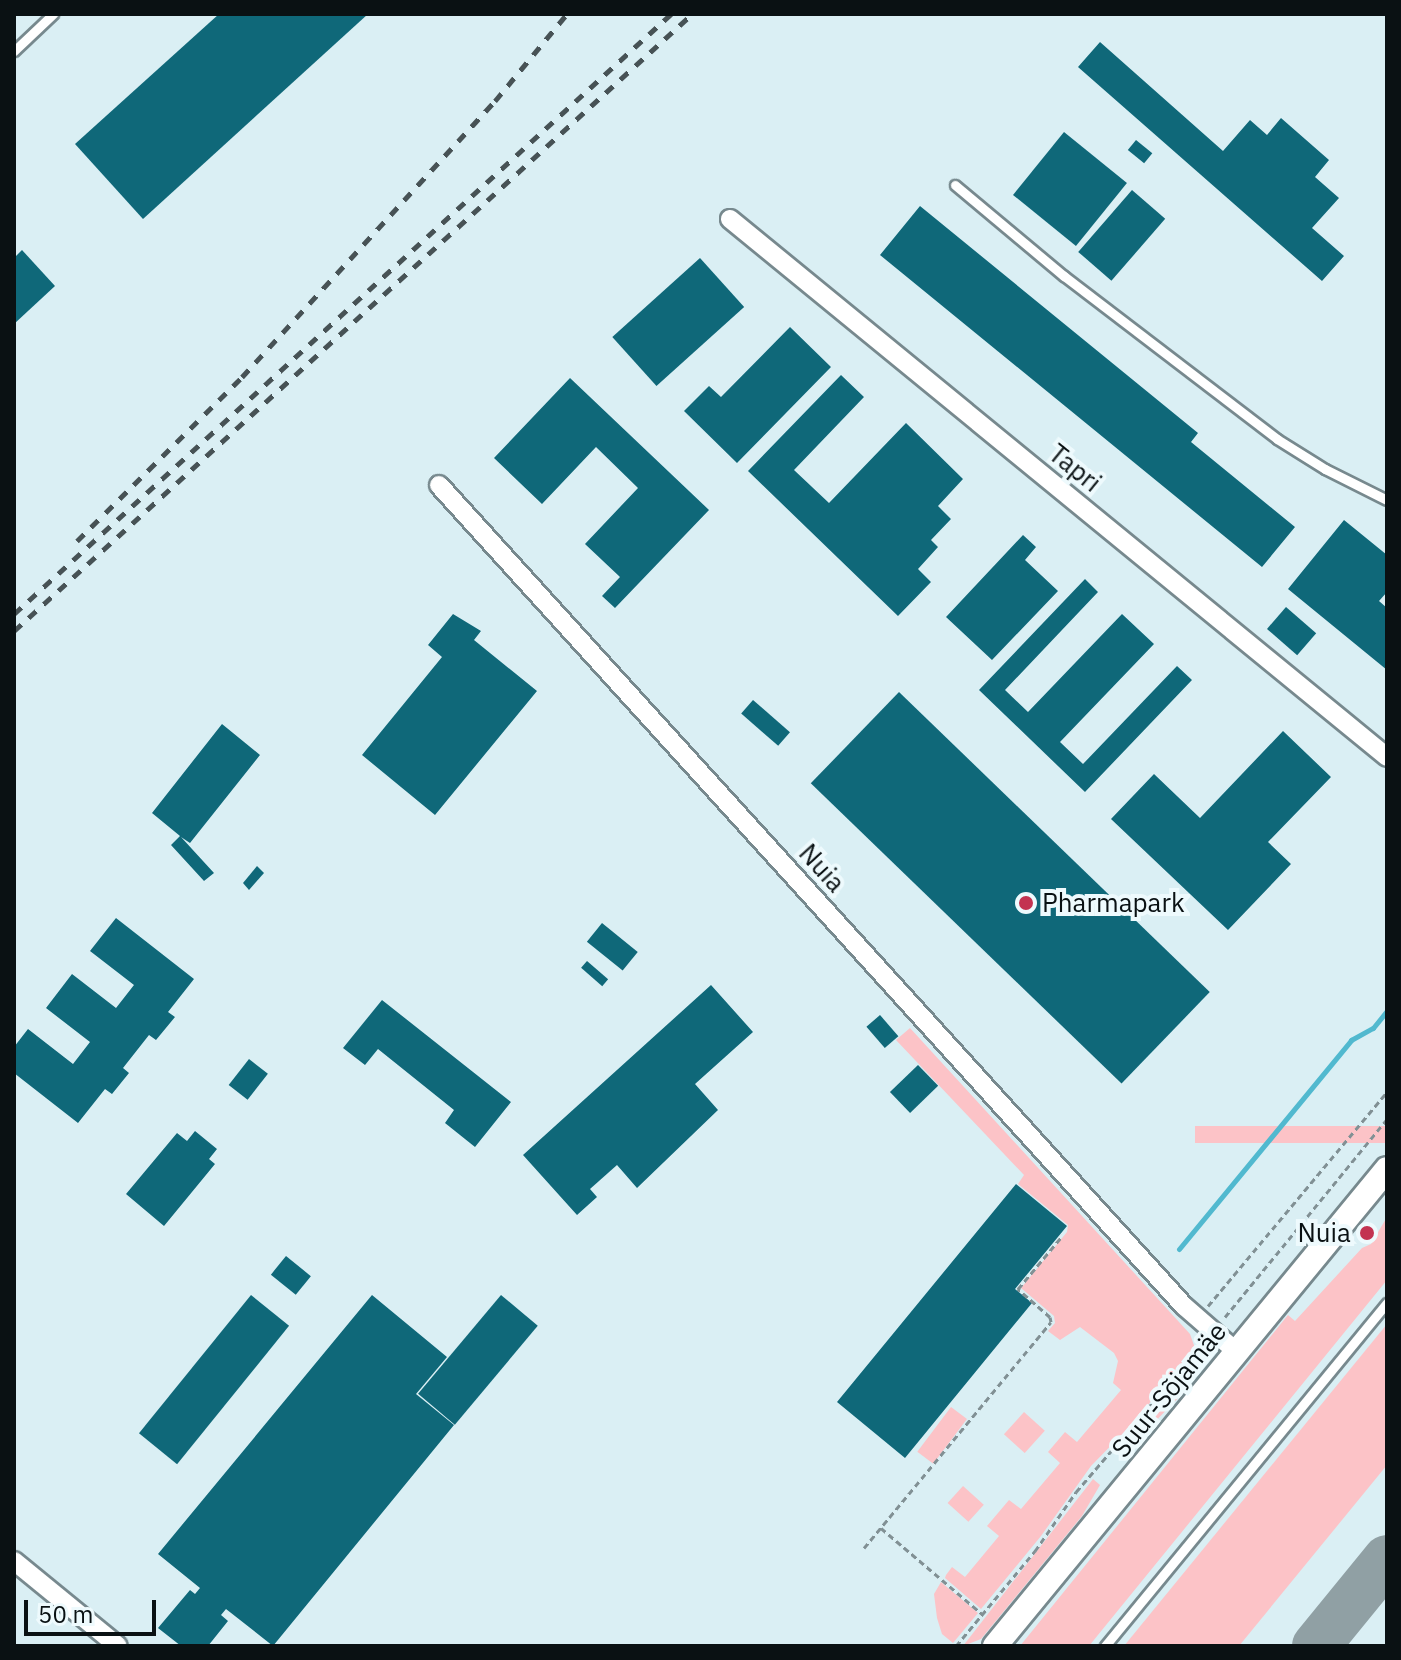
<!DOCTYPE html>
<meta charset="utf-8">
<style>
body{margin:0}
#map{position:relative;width:1401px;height:1660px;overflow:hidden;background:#daeff4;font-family:"IBM Plex Sans",sans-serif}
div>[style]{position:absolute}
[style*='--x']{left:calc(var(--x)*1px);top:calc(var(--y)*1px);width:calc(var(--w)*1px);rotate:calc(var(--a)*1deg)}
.green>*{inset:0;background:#fcc3c7;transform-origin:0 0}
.stream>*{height:5px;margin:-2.5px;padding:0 2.5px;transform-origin:2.5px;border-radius:2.5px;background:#51b9cf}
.taxiway>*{height:48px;margin:-24px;padding:0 24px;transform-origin:24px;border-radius:24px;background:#90a0a4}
.building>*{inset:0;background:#0f6879;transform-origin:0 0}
.path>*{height:3px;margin-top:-1.5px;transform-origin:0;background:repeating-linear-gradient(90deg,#819094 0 6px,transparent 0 10px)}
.roads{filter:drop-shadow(2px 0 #77898e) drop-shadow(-2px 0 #77898e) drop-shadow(0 2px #77898e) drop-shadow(0 -2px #77898e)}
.service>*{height:9px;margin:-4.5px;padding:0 4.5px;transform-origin:4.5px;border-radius:4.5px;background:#fff}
.minor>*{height:18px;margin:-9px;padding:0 9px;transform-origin:9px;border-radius:9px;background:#fff}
.secondary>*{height:24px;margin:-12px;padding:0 12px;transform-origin:12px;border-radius:12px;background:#fff}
.rail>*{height:5px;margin-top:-2.5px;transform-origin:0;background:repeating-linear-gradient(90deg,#475255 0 10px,transparent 0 20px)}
.dots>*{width:22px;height:22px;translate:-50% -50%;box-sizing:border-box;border:4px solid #eefafd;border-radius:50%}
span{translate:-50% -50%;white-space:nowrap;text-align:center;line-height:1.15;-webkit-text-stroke:8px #eefafd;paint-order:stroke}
.street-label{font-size:26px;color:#0a1113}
.poi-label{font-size:26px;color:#0a1113}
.left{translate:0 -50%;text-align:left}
.right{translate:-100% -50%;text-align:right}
.frame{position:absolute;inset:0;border:16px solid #0a1113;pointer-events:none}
.scale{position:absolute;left:24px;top:1600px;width:132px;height:36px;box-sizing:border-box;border:4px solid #0a1113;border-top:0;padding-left:10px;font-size:24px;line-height:28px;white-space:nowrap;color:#0a1113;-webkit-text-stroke:6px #eefafd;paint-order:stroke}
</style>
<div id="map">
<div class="green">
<div style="clip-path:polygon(910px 1028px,1190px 1334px,1195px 1348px,1134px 1422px,1091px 1466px,1041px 1536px,981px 1609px,945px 1578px,946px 1575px,952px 1567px,965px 1577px,999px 1536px,987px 1526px,1009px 1500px,1021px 1509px,1060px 1463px,1048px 1452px,1065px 1432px,1077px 1442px,1121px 1390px,1113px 1383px,1118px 1361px,1114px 1353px,1080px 1327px,1060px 1340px,1048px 1331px,1055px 1323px,1054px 1316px,1021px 1288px,1067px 1232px,1068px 1225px,1018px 1184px,1024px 1175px,896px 1040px)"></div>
<div style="left:1387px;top:1126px;width:17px;height:192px;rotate:90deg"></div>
<div style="clip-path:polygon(1387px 1217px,1387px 1280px,1089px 1646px,1020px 1646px,1288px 1315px,1295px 1321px,1362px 1248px,1371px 1244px)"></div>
<div style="clip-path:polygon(1387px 1324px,1387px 1465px,1239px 1646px,1124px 1646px)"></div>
<div style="clip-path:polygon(1205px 1350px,1186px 1390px,1135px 1442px,1132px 1437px)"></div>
<div style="left:951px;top:1407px;width:20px;height:56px;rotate:37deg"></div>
<div style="left:1024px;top:1412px;width:28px;height:30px;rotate:42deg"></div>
<div style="clip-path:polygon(1093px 1479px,1100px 1485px,1082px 1516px,981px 1639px,963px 1646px)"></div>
<div style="left:963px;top:1486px;width:28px;height:23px;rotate:42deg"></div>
<div style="clip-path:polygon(941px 1582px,978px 1613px,953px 1643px,942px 1634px,937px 1618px,934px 1594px)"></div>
</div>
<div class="stream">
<div style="--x:1179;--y:1249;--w:271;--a:-50.5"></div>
<div style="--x:1351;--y:1040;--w:25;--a:-29"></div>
<div style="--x:1373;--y:1028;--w:22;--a:-51"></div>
</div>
<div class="taxiway">
<div style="--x:1316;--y:1646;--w:112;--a:-50.8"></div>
</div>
<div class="building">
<div style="clip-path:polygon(219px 14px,368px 14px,143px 219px,75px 144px)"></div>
<div style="clip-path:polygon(1100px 42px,1223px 151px,1250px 120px,1267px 135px,1281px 118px,1329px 160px,1315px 177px,1339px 198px,1312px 228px,1344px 256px,1322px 281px,1078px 67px)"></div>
<div style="left:1064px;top:132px;width:81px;height:81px;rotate:39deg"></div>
<div style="left:1136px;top:140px;width:21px;height:13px;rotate:39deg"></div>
<div style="left:1132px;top:190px;width:44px;height:82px;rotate:41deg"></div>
<div style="clip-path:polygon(920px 206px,1198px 433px,1191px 442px,1295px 527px,1262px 567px,880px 255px)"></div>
<div style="clip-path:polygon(22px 250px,55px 286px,14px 324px,14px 258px)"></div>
<div style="left:700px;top:258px;width:66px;height:118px;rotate:48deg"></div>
<div style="clip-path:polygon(790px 327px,831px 367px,737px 463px,684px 411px,709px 386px,721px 397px)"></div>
<div style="clip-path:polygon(841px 375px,864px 397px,794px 470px,829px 503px,906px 423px,963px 479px,938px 506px,951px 519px,931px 540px,938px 547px,918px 569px,931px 582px,898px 616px,748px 471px)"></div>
<div style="clip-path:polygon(570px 378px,709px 510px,615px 608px,602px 596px,620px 577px,585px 544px,638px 488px,596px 447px,542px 504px,494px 458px)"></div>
<div style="clip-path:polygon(1344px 520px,1387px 555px,1387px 592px,1379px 601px,1387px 608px,1387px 670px,1288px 589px)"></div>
<div style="clip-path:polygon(1023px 535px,1036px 547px,1025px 560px,1058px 591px,992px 660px,946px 617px)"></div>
<div style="clip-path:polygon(1085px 579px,1098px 592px,1005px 690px,1028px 712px,1122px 614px,1154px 644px,1060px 742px,1083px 764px,1177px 666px,1192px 680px,1085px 792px,979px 690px)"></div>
<div style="left:1286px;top:607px;width:40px;height:29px;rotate:41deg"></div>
<div style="clip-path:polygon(453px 614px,481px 631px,474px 640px,537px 691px,435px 815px,362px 755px,442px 657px,428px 645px)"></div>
<div style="left:899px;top:692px;width:432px;height:127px;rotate:44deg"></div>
<div style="left:753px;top:700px;width:49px;height:18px;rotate:41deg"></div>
<div style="clip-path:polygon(222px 724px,260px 755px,190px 843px,181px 837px,214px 873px,204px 881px,171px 845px,180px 836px,152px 813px)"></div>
<div style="clip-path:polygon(1283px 731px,1331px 777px,1268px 842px,1291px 864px,1228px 930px,1111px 819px,1154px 774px,1200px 818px)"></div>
<div style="clip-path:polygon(257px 866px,264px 873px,249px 890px,243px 883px)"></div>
<div style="clip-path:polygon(116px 918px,194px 979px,168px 1012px,175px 1017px,156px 1040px,149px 1035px,123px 1068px,129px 1073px,112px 1094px,105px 1089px,78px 1123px,14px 1073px,14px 1047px,28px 1029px,73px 1064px,90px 1042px,46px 1008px,72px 974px,116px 1008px,134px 985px,90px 951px)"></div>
<div style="left:602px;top:923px;width:46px;height:24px;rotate:39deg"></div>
<div style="left:587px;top:961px;width:28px;height:9px;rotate:41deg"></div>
<div style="clip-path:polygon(711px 985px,753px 1032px,695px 1084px,718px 1110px,637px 1188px,617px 1165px,590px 1189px,597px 1197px,577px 1215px,523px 1155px)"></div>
<div style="clip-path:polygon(382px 1000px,511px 1102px,475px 1147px,445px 1123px,454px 1110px,378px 1049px,365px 1065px,343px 1048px)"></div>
<div style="left:880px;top:1015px;width:28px;height:18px;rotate:49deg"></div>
<div style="left:249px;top:1059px;width:24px;height:33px;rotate:38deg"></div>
<div style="left:918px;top:1065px;width:29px;height:39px;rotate:46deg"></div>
<div style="clip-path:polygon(195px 1131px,217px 1149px,209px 1159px,215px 1164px,164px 1226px,126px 1194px,177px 1133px,187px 1141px)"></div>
<div style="clip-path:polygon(1016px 1184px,1067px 1226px,1015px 1289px,1032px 1303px,905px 1458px,837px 1402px)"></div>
<div style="left:286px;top:1256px;width:32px;height:24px;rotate:39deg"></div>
<div style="left:251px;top:1295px;width:49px;height:178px;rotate:39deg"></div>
<div style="clip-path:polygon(372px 1295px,447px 1357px,416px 1394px,454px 1425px,273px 1646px,226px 1609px,221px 1615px,228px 1621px,208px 1646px,181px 1646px,158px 1628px,190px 1590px,195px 1594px,200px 1588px,158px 1554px)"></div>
<div style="left:501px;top:1295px;width:48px;height:129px;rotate:40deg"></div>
</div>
<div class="path">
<div style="--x:1208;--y:1306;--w:279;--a:-50.1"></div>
<div style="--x:1225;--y:1317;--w:256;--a:-50.7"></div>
<div style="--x:881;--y:1528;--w:133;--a:40.4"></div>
<div style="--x:864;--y:1548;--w:293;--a:-50.4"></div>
<div style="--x:1051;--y:1322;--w:5;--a:-101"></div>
<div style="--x:1050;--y:1317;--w:43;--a:-138.8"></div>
<div style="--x:1018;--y:1289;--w:70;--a:-50.2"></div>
<div style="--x:956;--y:1646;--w:124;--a:-50.3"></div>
<div style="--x:1035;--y:1551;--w:72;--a:-55.2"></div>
<div style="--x:1076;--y:1492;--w:194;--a:-49.4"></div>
</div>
<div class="roads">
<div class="service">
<div style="--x:14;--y:51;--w:54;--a:-43.5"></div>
<div style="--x:955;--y:185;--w:142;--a:39.9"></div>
<div style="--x:1064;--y:276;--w:268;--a:37.4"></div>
<div style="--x:1277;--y:439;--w:57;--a:32"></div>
<div style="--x:1325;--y:469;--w:69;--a:26.6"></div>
<div style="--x:1105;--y:1646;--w:444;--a:-50.6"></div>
</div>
<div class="minor">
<div style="--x:730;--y:219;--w:849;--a:39.31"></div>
<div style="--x:439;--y:485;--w:1109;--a:47.78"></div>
<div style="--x:1184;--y:1306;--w:70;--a:41"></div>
<div style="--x:14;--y:1561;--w:134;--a:39.3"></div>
</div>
<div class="secondary">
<div style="--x:995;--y:1646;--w:617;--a:-50.59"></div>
</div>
</div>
<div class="rail">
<div style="--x:77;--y:541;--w:233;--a:-44.8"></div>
<div style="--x:242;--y:377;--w:374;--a:-47.5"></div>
<div style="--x:495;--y:101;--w:113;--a:-50.4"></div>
<div style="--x:14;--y:614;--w:890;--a:-42.4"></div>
<div style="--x:14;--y:631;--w:917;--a:-42.3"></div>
</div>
<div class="dots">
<div style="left:1026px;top:903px;background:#c33351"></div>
<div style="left:1367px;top:1233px;background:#c33351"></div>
</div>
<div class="street-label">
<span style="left:1075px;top:468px;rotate:39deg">Tapri</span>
<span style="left:822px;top:868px;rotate:48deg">Nuia</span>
<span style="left:1169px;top:1390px;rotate:-51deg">Suur-Sõjamäe</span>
</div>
<div class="poi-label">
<span class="left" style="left:1042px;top:903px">Pharmapark</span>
<span class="right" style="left:1351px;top:1233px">Nuia</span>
</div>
<div class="frame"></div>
<div class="scale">50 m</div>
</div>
